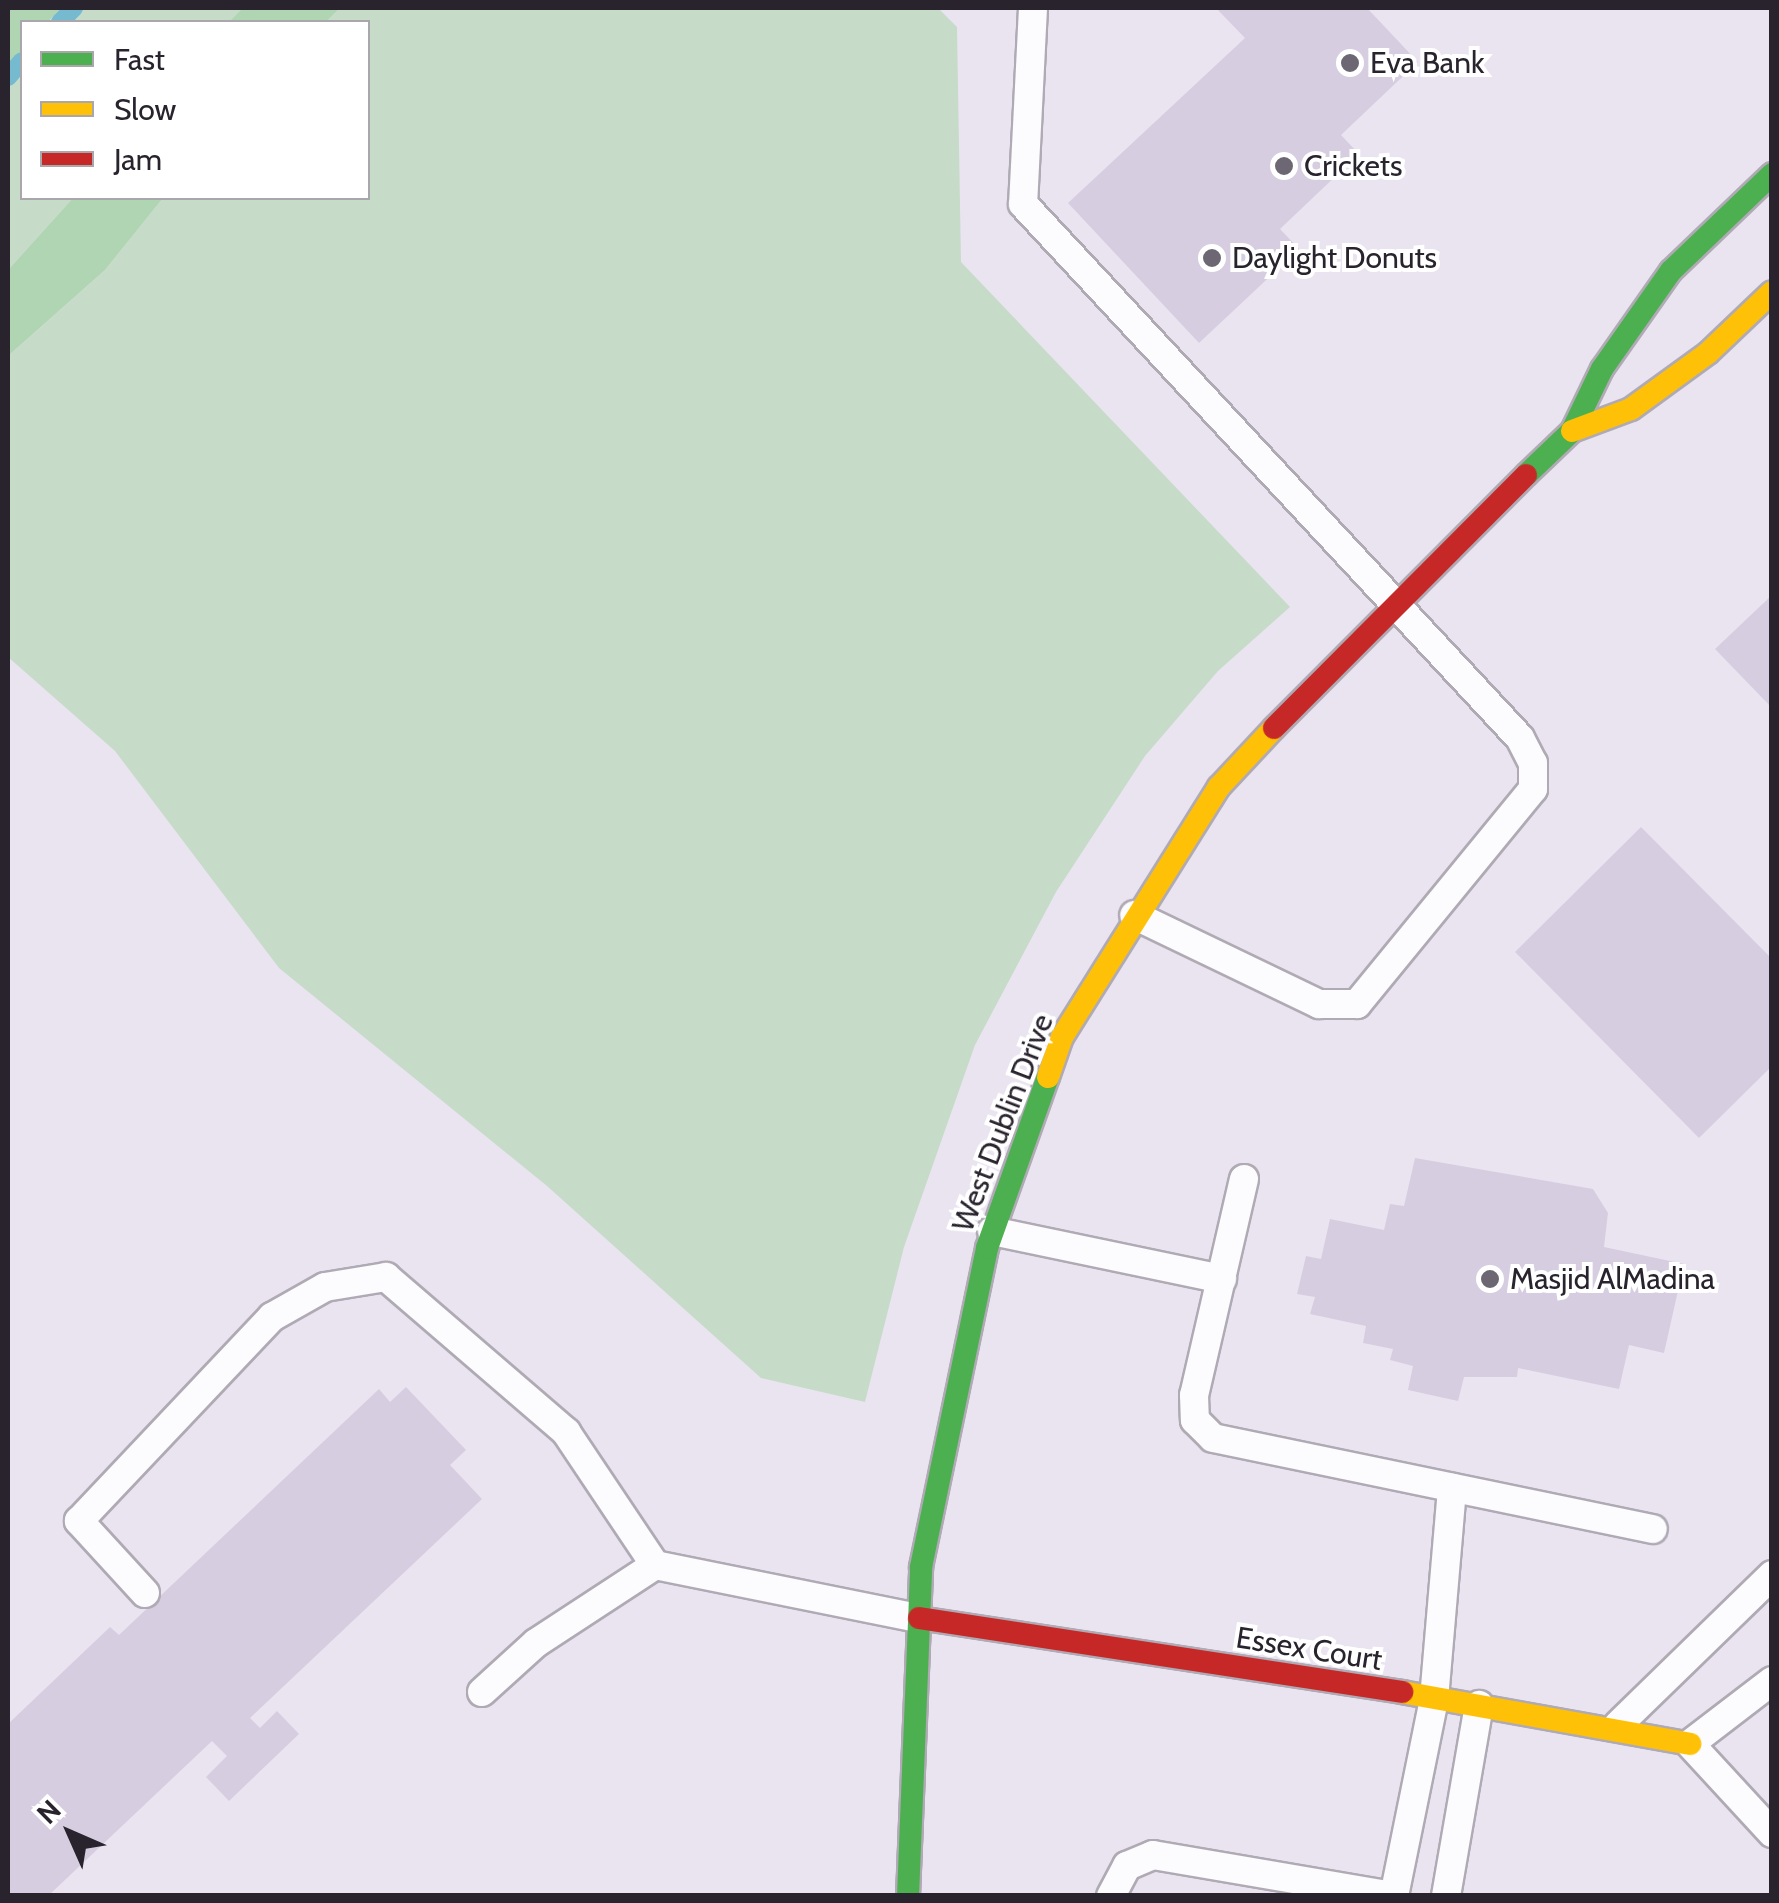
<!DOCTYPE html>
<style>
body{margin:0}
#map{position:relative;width:1779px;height:1903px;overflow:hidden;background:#eae4f1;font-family:Cabin,sans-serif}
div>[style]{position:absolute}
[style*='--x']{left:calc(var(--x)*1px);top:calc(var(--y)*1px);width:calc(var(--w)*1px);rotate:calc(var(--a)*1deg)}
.green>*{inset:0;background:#c6dcc9;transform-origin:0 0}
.forest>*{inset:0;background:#b0d5b2}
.stream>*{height:18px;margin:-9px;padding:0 9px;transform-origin:9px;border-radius:9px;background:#76bad0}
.building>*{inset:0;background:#d7cde1}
.roads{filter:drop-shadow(2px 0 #afaab4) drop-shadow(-2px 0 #afaab4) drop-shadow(0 2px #afaab4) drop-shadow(0 -2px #afaab4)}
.lane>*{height:28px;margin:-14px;padding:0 14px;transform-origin:14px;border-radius:14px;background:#fcfbfd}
.fast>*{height:22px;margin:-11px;padding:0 11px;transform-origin:11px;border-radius:11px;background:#4caf50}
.slow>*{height:22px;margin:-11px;padding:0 11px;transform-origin:11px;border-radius:11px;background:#ffc107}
.jam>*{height:22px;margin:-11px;padding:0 11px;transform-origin:11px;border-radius:11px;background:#c62828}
.dots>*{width:28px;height:28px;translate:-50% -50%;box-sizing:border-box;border:5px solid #fff;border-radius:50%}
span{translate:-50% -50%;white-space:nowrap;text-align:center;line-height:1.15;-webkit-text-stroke:8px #fff;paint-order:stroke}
.poi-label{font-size:30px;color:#28232d}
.left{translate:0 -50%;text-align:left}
.street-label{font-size:30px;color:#28232d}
.frame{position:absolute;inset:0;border:10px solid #28232d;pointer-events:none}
.legend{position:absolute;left:20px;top:20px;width:350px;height:180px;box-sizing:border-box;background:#fff;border:2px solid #a9a7ab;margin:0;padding:12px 18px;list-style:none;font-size:30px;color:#28232d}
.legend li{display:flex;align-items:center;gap:20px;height:50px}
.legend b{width:50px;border:2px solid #a9a7ab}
.north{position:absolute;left:20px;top:1783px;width:100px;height:100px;-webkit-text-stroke:8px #fff;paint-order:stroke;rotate:315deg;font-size:28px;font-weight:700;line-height:40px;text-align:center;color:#28232d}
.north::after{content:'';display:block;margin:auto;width:35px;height:45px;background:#28232d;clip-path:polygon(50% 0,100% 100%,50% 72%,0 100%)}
</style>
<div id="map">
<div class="green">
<div style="left:61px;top:8px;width:182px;height:19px"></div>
<div style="clip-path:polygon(340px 8px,938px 8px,957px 27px,961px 262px,1290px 607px,1218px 671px,1145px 756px,1056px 892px,975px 1045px,904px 1247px,865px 1402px,761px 1378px,547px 1186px,279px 968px,115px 751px,8px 657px,8px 356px,105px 270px,163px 198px,368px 198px,368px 22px,326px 22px)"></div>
<div style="clip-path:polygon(22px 51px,22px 198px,73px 198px,8px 270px,8px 68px)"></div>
</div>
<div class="forest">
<div style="clip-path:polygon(8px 8px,61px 8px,48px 22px,22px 22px,22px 51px,8px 68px)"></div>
<div style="clip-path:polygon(243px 8px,340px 8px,326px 22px,229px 22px)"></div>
<div style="clip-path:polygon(73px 198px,163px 198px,105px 270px,8px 356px,8px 270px)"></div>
</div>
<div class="stream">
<div style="--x:60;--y:22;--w:20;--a:-45"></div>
<div style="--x:8;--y:77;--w:21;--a:-49"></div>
</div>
<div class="building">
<div style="clip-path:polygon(1216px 8px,1367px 8px,1418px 62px,1341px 135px,1359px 154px,1280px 229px,1299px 249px,1199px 343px,1068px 203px,1245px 38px)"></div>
<div style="clip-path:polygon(1772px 595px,1772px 708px,1715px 649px)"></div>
<div style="clip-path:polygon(1641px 827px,1772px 959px,1772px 1066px,1699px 1138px,1515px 952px)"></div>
<div style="clip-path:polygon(1415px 1158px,1593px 1189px,1608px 1213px,1604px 1247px,1684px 1264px,1664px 1353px,1629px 1345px,1619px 1389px,1518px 1368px,1517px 1377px,1464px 1377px,1458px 1401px,1408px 1390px,1413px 1366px,1390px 1360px,1393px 1349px,1363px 1343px,1366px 1326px,1310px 1314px,1315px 1297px,1297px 1294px,1306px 1256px,1321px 1259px,1330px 1219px,1384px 1230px,1390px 1204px,1404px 1206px)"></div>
<div style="clip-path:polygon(406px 1387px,466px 1450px,450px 1465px,482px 1499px,250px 1718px,260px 1728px,277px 1711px,299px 1734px,229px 1801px,206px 1777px,227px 1756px,212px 1741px,48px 1896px,8px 1896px,8px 1724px,110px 1627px,119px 1635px,379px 1389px,390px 1402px)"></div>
</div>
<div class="roads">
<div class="lane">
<div style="--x:1033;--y:8;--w:196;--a:92.9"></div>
<div style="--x:1023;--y:204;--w:729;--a:47.06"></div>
<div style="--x:1520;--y:738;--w:28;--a:63"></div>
<div style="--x:1533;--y:763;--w:26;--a:90"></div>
<div style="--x:1533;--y:789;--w:278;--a:129.3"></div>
<div style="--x:1357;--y:1004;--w:38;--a:180"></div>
<div style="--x:1319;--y:1004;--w:205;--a:-154.3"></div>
<div style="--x:1244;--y:1179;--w:222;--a:103"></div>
<div style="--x:1194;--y:1395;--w:25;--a:88"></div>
<div style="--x:1195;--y:1420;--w:25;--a:45"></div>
<div style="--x:1213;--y:1438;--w:449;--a:11.7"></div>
<div style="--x:992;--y:1231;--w:235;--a:11.8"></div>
<div style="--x:145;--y:1593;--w:98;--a:-132.5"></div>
<div style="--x:79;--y:1521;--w:281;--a:-46.6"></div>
<div style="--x:272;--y:1317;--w:61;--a:-29.5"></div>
<div style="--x:325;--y:1287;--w:62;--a:-9.3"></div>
<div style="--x:386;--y:1277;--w:238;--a:40.7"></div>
<div style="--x:566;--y:1432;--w:160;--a:56.2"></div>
<div style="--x:1772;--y:1681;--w:103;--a:142.5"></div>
<div style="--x:1690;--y:1744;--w:121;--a:47.3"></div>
<div style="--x:482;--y:1692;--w:73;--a:-42.2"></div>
<div style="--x:536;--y:1643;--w:142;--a:-33.2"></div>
<div style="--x:655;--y:1565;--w:269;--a:11.4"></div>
<div style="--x:1618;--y:1725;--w:215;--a:-44.2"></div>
<div style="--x:1111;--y:1896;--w:34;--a:-62"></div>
<div style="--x:1127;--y:1866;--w:28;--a:-23"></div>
<div style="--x:1153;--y:1855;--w:242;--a:9.7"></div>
<div style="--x:1394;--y:1896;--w:201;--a:-78.5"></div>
<div style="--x:1434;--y:1699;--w:212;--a:-85.1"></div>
<div style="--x:1446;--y:1896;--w:194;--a:-80.2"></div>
</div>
<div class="fast">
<div style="--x:1526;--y:475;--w:64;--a:-43.7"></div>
<div style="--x:1572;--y:431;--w:69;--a:-64.2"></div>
<div style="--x:1602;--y:369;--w:120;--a:-54.9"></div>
<div style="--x:1671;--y:271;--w:140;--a:-43.8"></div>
<div style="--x:908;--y:1896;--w:329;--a:-87.7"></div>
<div style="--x:921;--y:1567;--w:326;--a:-78.3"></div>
<div style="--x:987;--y:1248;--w:182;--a:-70.4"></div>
</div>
<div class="slow">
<div style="--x:1572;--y:431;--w:63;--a:-20.4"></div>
<div style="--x:1631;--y:409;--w:95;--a:-36"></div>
<div style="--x:1708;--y:353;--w:88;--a:-43.6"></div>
<div style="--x:1048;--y:1077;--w:42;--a:-70.7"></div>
<div style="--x:1062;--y:1037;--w:295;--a:-57.9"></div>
<div style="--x:1219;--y:787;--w:81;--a:-47"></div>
<div style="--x:1402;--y:1692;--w:293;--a:10.2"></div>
</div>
<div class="jam">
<div style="--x:1274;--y:728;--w:357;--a:-45.1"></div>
<div style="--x:919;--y:1618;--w:489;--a:8.7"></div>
</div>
</div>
<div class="dots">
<div style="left:1350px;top:63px;background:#6c6772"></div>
<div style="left:1284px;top:166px;background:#6c6772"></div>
<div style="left:1212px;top:258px;background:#6c6772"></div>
<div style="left:1490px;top:1279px;background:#6c6772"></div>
</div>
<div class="poi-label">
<span class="left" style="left:1370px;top:63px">Eva Bank</span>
<span class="left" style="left:1304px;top:166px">Crickets</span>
<span class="left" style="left:1232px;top:258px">Daylight Donuts</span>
<span class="left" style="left:1510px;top:1279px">Masjid AlMadina</span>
</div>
<div class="street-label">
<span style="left:1003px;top:1123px;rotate:-69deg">West Dublin Drive</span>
<span style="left:1309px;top:1649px;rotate:9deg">Essex Court</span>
</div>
<div class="frame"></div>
<ul class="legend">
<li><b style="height:12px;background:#4caf50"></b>Fast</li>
<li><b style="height:12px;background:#ffc107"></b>Slow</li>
<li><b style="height:12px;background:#c62828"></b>Jam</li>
</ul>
<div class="north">N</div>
</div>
